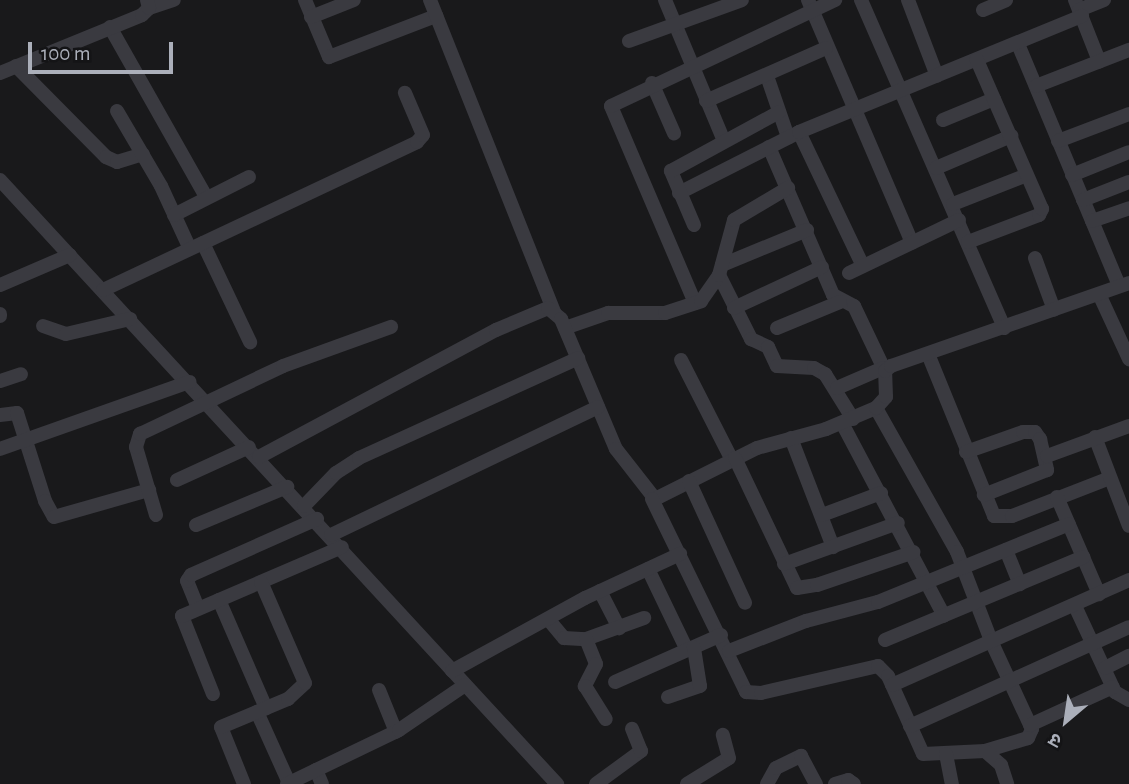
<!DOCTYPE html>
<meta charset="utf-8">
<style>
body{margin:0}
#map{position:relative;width:1129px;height:784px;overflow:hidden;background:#19191b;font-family:"Alegreya Sans","Noto Sans Devanagari",sans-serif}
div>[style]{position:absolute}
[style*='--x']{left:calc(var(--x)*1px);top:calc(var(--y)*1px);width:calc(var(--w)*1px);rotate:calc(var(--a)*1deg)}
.minor>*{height:14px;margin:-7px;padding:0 7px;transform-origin:7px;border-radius:7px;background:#3a3a40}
span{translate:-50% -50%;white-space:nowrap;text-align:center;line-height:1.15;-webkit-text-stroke:5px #141416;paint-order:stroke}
.north{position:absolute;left:1031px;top:686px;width:70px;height:70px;-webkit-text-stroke:5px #141416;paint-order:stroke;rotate:209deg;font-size:19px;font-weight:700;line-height:28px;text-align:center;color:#abafba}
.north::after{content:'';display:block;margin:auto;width:24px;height:32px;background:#abafba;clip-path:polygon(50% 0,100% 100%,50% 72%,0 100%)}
.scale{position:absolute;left:28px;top:42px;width:145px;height:32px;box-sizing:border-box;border:4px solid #abafba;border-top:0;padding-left:9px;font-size:21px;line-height:24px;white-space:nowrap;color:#abafba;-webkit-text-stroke:5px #141416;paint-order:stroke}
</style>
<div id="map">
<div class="minor">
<div style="--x:305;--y:0;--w:62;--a:67.2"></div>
<div style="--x:329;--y:57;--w:115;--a:-21"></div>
<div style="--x:430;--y:0;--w:335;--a:68.3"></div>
<div style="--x:665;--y:0;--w:153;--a:67.3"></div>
<div style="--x:808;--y:0;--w:264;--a:66.8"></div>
<div style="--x:861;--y:0;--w:358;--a:66.4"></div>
<div style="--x:908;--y:0;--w:81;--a:69.1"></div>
<div style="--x:1075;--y:0;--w:66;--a:68.5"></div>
<div style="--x:149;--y:8;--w:26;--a:-18"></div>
<div style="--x:983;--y:10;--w:25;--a:-23"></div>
<div style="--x:1079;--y:10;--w:27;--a:-22"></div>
<div style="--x:311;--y:17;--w:46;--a:-21.6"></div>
<div style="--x:110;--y:27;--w:195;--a:60.5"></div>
<div style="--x:629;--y:41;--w:120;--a:-19.9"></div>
<div style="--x:1018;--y:44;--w:262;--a:67.3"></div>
<div style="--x:16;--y:66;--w:128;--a:45.3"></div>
<div style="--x:106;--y:157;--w:12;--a:24"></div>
<div style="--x:117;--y:162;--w:27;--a:-17"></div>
<div style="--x:0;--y:73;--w:153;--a:-22.2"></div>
<div style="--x:142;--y:15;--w:10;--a:-45"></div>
<div style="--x:149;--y:8;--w:8;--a:-104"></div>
<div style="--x:767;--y:76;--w:65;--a:71"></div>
<div style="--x:652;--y:83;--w:55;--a:66.3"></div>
<div style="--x:1036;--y:86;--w:100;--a:-21.2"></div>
<div style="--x:706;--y:101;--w:131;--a:-23.8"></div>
<div style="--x:117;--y:111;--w:87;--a:59.6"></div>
<div style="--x:161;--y:186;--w:69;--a:65.3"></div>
<div style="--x:943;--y:120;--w:55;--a:-22.4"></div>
<div style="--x:799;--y:132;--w:148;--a:64.5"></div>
<div style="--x:1058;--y:141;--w:76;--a:-20.8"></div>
<div style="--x:769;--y:147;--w:161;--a:66.6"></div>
<div style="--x:833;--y:295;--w:24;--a:28"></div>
<div style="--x:854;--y:306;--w:72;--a:64.5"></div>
<div style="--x:936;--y:168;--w:82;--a:-23.1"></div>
<div style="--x:1072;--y:175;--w:61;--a:-22"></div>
<div style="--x:0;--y:180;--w:822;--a:47.32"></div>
<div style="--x:679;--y:193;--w:135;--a:-26.9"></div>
<div style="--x:799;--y:132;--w:306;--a:-22.3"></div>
<div style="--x:1083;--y:200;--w:49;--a:-21.4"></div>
<div style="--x:953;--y:204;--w:79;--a:-21.4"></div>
<div style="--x:174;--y:215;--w:84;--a:-26.9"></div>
<div style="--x:1092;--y:221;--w:39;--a:-19"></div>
<div style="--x:694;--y:225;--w:59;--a:-113.1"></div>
<div style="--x:671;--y:171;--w:123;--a:-28.6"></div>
<div style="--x:968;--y:242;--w:76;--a:-20.8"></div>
<div style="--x:1039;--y:215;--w:7;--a:-63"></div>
<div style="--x:1042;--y:209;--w:163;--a:-113.6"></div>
<div style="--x:203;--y:243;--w:110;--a:64.6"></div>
<div style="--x:1035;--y:258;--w:55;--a:69.9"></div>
<div style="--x:722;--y:265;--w:92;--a:-22.4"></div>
<div style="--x:849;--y:273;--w:122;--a:-25.7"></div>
<div style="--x:719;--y:275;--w:72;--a:63.4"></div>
<div style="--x:751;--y:339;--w:19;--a:25"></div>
<div style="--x:768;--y:347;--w:21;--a:65"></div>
<div style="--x:777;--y:366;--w:37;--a:3"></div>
<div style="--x:814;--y:368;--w:13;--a:29"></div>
<div style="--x:825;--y:374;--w:53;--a:58.1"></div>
<div style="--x:0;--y:285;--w:76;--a:-23.2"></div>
<div style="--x:103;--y:290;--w:347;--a:-25.2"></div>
<div style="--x:417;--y:142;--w:9;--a:-49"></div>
<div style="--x:423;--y:135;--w:46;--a:-113.2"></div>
<div style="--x:1099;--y:294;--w:72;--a:65.2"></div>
<div style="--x:695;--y:303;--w:214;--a:-113.1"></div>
<div style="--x:611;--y:106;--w:248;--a:-25.3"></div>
<div style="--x:734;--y:308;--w:97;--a:-25"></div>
<div style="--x:0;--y:314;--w:2;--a:90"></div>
<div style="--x:43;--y:326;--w:24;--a:19"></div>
<div style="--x:66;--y:334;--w:66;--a:-13.2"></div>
<div style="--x:565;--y:328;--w:46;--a:-19.2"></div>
<div style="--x:608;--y:313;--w:57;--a:0"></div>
<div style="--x:665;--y:313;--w:38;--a:-18"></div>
<div style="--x:701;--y:301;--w:32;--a:-55"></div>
<div style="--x:719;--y:275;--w:57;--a:-74.7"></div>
<div style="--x:734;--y:220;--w:63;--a:-30.7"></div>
<div style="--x:777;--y:328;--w:68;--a:-22.4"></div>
<div style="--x:928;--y:354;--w:175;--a:67.8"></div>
<div style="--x:994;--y:516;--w:18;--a:0"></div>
<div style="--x:1012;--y:516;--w:105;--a:-21.2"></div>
<div style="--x:681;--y:360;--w:112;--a:63"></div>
<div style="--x:0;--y:381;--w:22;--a:-18"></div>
<div style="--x:837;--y:388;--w:50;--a:-23.5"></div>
<div style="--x:876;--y:408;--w:165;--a:60.6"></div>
<div style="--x:957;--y:552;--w:97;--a:69"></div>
<div style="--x:992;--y:643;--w:95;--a:65.1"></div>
<div style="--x:1032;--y:729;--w:10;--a:114"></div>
<div style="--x:1028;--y:738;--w:45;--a:163.2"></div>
<div style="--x:0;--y:415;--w:17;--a:-7"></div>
<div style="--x:17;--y:413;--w:92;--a:72.3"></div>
<div style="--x:45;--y:501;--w:18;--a:61"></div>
<div style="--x:54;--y:517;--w:99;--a:-15.9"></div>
<div style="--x:842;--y:423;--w:218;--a:62.1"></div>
<div style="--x:1095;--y:437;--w:95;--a:69.1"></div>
<div style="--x:791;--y:438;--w:117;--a:68.9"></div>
<div style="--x:0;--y:449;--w:201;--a:-19.5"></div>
<div style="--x:966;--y:452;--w:60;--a:-19.3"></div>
<div style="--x:1023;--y:432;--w:12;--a:0"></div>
<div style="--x:1035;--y:432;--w:9;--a:54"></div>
<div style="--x:1040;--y:439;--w:32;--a:77"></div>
<div style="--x:1047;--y:470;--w:68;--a:158.4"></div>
<div style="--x:1047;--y:456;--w:87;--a:-20.1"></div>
<div style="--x:259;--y:457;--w:269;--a:-28.2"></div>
<div style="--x:496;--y:330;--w:56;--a:-22.9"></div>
<div style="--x:548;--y:308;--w:17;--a:40"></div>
<div style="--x:561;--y:319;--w:141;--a:67.1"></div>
<div style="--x:616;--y:449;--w:63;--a:52"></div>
<div style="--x:655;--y:499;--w:114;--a:-26.6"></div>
<div style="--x:757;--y:448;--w:72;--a:-15.4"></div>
<div style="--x:826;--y:429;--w:54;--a:-22.8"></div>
<div style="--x:876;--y:408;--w:15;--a:-48"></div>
<div style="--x:886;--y:397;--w:26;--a:-92"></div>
<div style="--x:885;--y:371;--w:8;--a:-40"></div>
<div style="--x:891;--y:366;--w:252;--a:-19.2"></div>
<div style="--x:735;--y:458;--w:144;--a:64.5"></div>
<div style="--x:797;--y:588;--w:20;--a:-9"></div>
<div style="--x:817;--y:585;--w:102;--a:-18.8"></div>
<div style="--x:177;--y:480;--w:79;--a:-24.6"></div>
<div style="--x:689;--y:481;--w:134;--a:65.3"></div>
<div style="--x:1057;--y:497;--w:106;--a:66.6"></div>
<div style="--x:652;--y:499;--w:215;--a:64"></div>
<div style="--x:746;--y:692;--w:15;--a:4"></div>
<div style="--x:761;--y:693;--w:120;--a:-13"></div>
<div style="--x:878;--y:666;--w:14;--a:45"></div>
<div style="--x:888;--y:676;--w:85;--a:65.8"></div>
<div style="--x:923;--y:754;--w:62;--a:-2.8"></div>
<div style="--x:985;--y:751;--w:21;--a:41"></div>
<div style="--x:1001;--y:765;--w:20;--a:72"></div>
<div style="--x:304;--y:506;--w:46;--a:-45.9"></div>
<div style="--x:336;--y:473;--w:27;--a:-33"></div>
<div style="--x:359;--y:458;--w:241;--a:-24.5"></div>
<div style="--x:156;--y:515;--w:71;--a:-106.4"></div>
<div style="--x:136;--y:447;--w:14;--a:-73"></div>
<div style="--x:140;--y:434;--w:158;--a:-25.4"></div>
<div style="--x:283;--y:366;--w:115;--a:-19.9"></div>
<div style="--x:822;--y:515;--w:63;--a:-20.4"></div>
<div style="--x:196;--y:525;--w:99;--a:-22.7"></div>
<div style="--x:331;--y:535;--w:296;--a:-25.6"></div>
<div style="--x:1006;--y:550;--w:37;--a:68"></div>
<div style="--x:784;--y:564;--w:121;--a:-19.8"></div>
<div style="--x:648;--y:569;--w:90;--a:64.3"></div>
<div style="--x:600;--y:591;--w:42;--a:62.8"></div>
<div style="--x:219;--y:600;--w:118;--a:66.5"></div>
<div style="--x:1075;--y:606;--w:95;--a:65.1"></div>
<div style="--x:1115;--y:692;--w:16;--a:30"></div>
<div style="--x:198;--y:608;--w:29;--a:-112"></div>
<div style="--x:187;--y:581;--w:7;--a:-56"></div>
<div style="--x:191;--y:575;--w:138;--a:-24"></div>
<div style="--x:548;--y:619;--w:25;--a:50"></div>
<div style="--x:564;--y:638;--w:22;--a:3"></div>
<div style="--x:586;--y:639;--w:62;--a:-19.9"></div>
<div style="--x:586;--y:639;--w:27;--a:68"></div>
<div style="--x:596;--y:664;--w:25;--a:117"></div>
<div style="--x:585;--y:686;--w:39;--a:58"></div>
<div style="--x:885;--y:640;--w:215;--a:-22.7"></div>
<div style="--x:729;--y:651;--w:83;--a:-21.3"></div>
<div style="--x:806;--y:621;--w:74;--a:-14.8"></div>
<div style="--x:878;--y:602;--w:206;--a:-22.2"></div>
<div style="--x:1105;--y:668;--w:27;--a:-27"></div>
<div style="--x:452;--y:671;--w:152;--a:-28.8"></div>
<div style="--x:585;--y:598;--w:105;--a:-24.9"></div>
<div style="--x:615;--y:682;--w:116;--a:-23.9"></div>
<div style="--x:892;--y:685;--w:259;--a:-23.9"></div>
<div style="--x:379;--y:690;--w:45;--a:68"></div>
<div style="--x:213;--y:694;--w:84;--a:-111.7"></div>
<div style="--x:182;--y:616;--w:174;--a:-23.3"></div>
<div style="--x:668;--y:697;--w:34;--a:-19"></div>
<div style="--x:700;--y:686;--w:39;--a:-99"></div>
<div style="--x:257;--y:712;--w:78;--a:65.7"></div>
<div style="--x:1030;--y:725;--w:91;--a:-24.6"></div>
<div style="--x:910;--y:726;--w:240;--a:-24.3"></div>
<div style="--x:946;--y:754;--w:31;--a:79"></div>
<div style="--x:316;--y:770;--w:15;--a:67"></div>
<div style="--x:244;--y:784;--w:61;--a:-112"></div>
<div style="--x:221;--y:727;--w:73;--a:-22.7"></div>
<div style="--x:288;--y:699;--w:23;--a:-43"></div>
<div style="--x:305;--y:683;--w:110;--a:-113.5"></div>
<div style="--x:287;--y:784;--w:124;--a:-25.7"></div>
<div style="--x:399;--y:730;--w:80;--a:-34.3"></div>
<div style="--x:596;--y:784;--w:56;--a:-36.3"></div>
<div style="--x:641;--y:751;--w:24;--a:-112"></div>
<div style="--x:687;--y:784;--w:49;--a:-31.8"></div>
<div style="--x:729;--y:758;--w:24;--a:-105"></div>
<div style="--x:767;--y:784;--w:18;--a:-61"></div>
<div style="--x:776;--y:768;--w:28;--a:-26"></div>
<div style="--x:801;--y:756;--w:32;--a:62"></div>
<div style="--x:835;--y:784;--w:14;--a:-17"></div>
<div style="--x:848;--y:780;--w:7;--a:34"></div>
</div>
<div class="north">उ</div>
<div class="scale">100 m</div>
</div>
